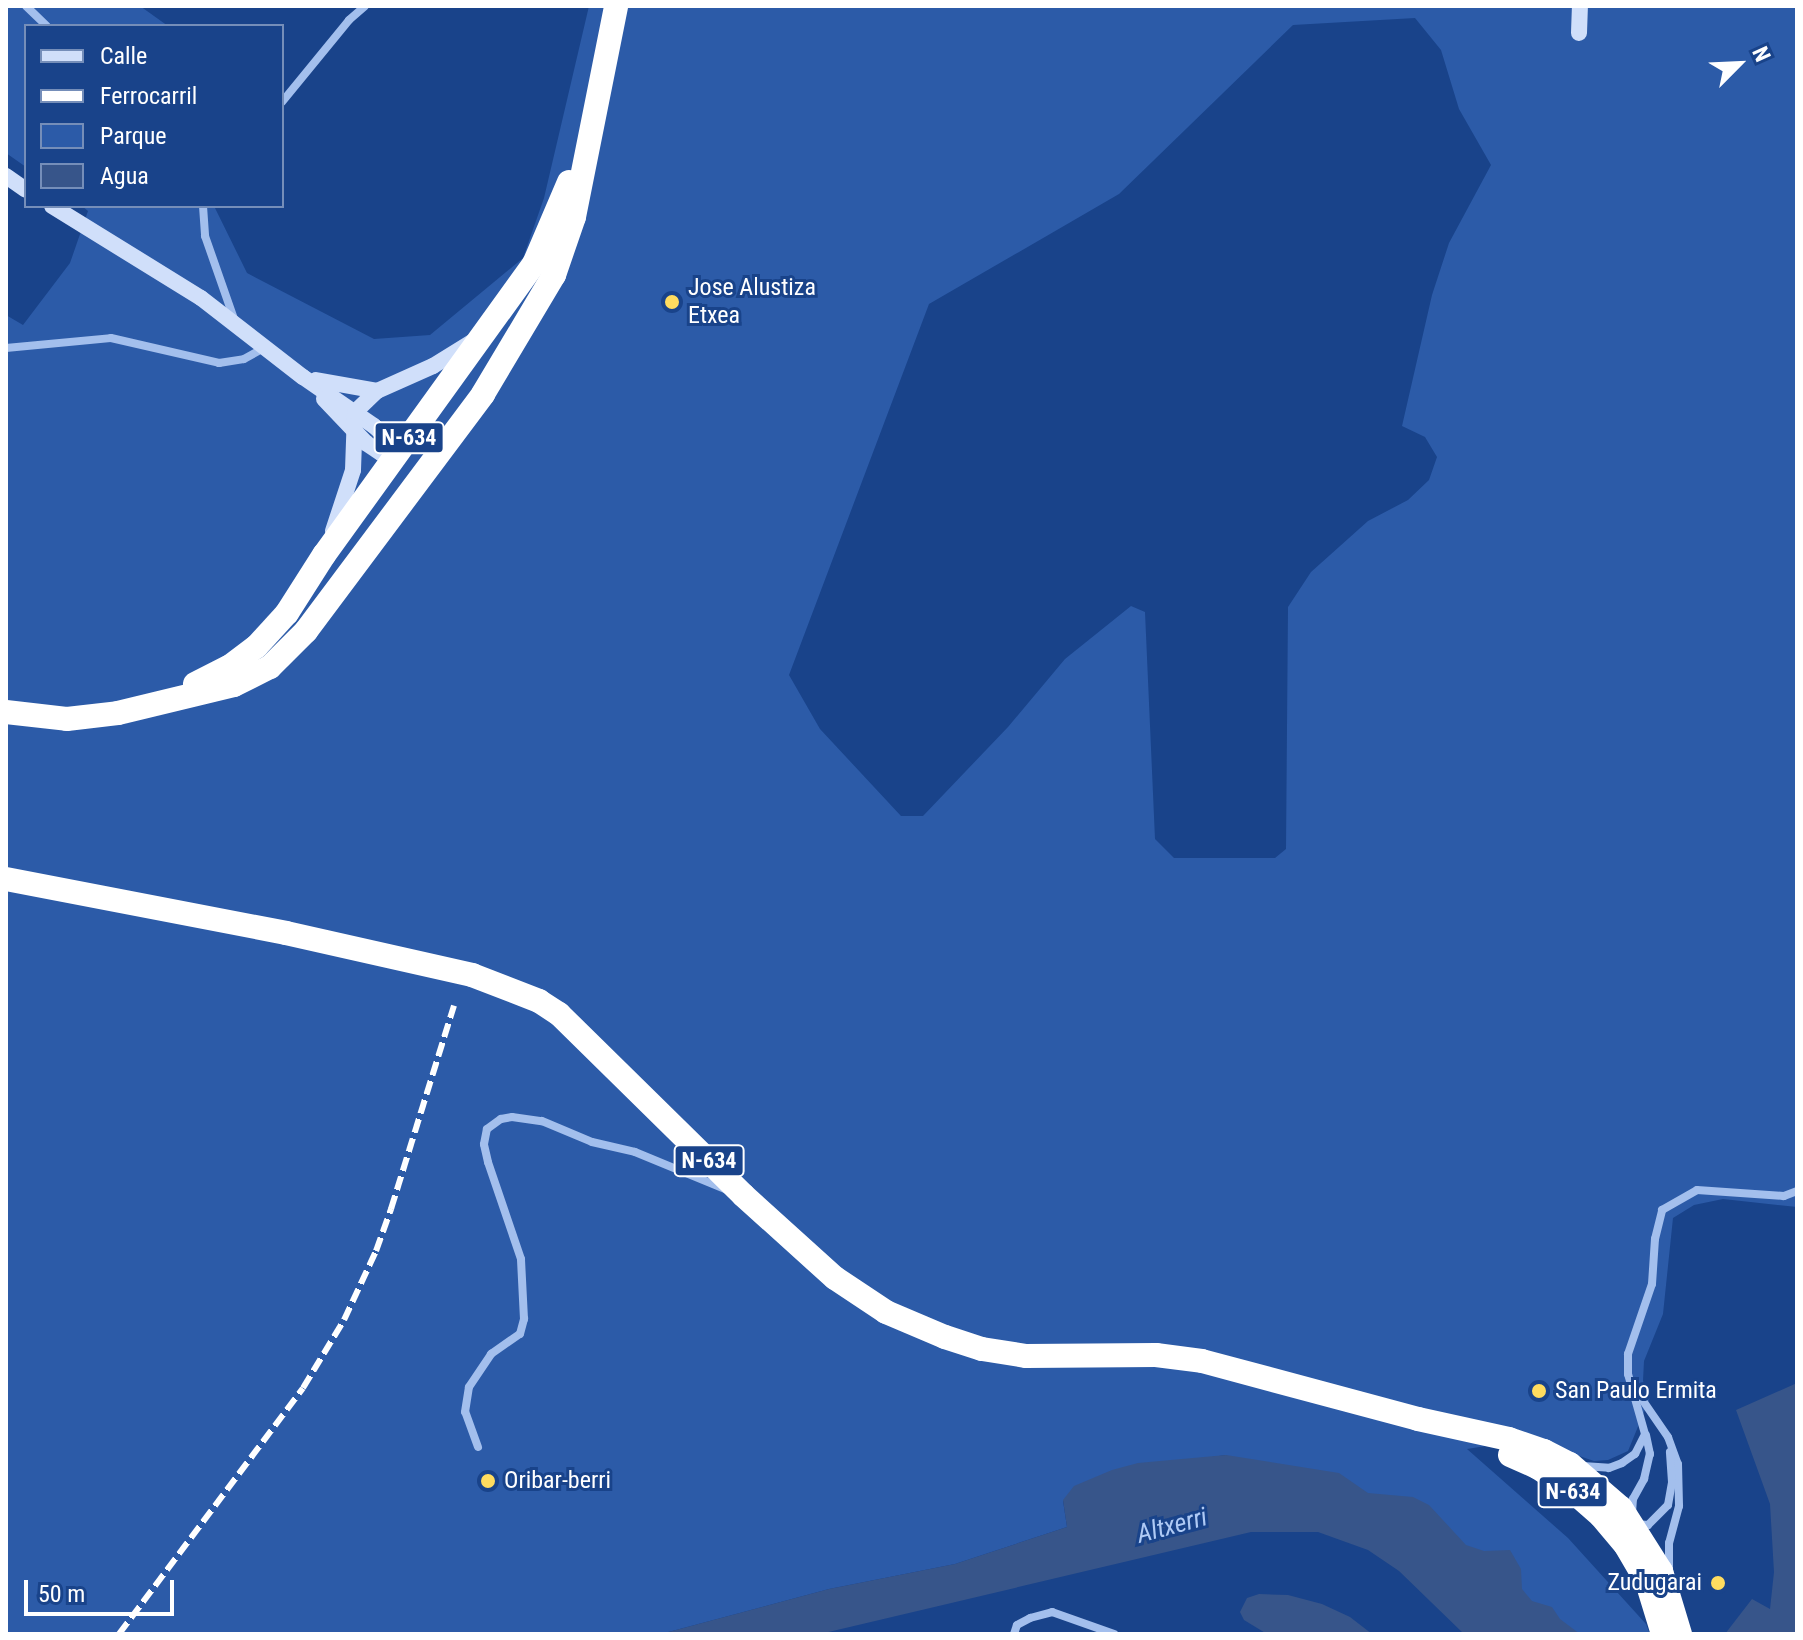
<!DOCTYPE html>
<style>
body{margin:0}
#map{position:relative;width:1803px;height:1640px;overflow:hidden;background:#19438a;font-family:"Roboto Condensed",sans-serif}
div>[style]{position:absolute}
[style*='--x']{left:calc(var(--x)*1px);top:calc(var(--y)*1px);width:calc(var(--w)*1px);rotate:calc(var(--a)*1deg)}
.green>*{inset:0;background:#2c5ba8}
.water>*{inset:0;background:#37558a}
.street>*{height:8px;margin:-4px;padding:0 4px;transform-origin:4px;border-radius:4px;background:#a3bfed}
.secondary>*{height:16px;margin:-8px;padding:0 8px;transform-origin:8px;border-radius:8px;background:#d0dffa}
.highway>*{height:24px;margin:-12px;padding:0 12px;transform-origin:12px;border-radius:12px;background:#fff}
.rail>*{height:6px;margin-top:-3px;transform-origin:0;background:repeating-linear-gradient(90deg,#fff 0 14px,transparent 0 20px)}
.dots>*{width:22px;height:22px;translate:-50% -50%;box-sizing:border-box;border:4px solid #19438a;border-radius:50%}
span{translate:-50% -50%;white-space:nowrap;text-align:center;line-height:1.15;-webkit-text-stroke:6px #19438a;paint-order:stroke}
.shield-label span{padding:2px 6px;background:#19438a;border:2px solid;border-radius:6px;-webkit-text-stroke-width:0}
.shield-label{font-size:22px;color:#fff;font-weight:700}
.poi-label{font-size:24px;color:#fff}
.left{translate:0 -50%;text-align:left}
.right{translate:-100% -50%;text-align:right}
.water-label{font-size:26px;color:#afcaf5;font-style:italic}
.frame{position:absolute;inset:0;border:8px solid #fff;pointer-events:none}
.legend{position:absolute;left:24px;top:24px;width:260px;height:184px;box-sizing:border-box;background:#19438a;border:2px solid #758eb9;margin:0;padding:10px 14px;list-style:none;font-size:24px;color:#fff}
.legend li{display:flex;align-items:center;gap:16px;height:40px}
.legend b{width:40px;border:2px solid #758eb9}
.north{position:absolute;left:1699px;top:24px;width:80px;height:80px;-webkit-text-stroke:6px #19438a;paint-order:stroke;rotate:66deg;font-size:22px;font-weight:700;line-height:32px;text-align:center;color:#fff}
.north::after{content:'';display:block;margin:auto;width:28px;height:36px;background:#fff;clip-path:polygon(50% 0,100% 100%,50% 72%,0 100%)}
.scale{position:absolute;left:24px;top:1580px;width:150px;height:36px;box-sizing:border-box;border:4px solid #fff;border-top:0;padding-left:10px;font-size:24px;line-height:28px;white-space:nowrap;color:#fff;-webkit-text-stroke:6px #19438a;paint-order:stroke}
</style>
<div id="map">
<div class="green">
<div style="clip-path:polygon(6px 6px,140px 6px,168px 26px,26px 26px,26px 167px,6px 153px)"></div>
<div style="clip-path:polygon(evenodd,589px 6px,1797px 6px,1797px 1207px,1723px 1199px,1694px 1205px,1673px 1218px,1663px 1314px,1644px 1361px,1643px 1381px,1651px 1395px,1628px 1451px,1608px 1460px,1594px 1461px,1529px 1439px,1467px 1449px,1568px 1538px,1646px 1624px,1650px 1634px,1559px 1634px,1226px 1455px,1183px 1461px,1063px 1501px,1067px 1527px,955px 1564px,829px 1589px,661px 1634px,6px 1634px,6px 315px,23px 325px,70px 263px,88px 211px,82px 206px,214px 206px,247px 273px,374px 339px,430px 335px,523px 258px,544px 198px,589px 6px,1415px 18px,1441px 50px,1459px 109px,1491px 165px,1449px 243px,1432px 295px,1402px 426px,1425px 437px,1437px 457px,1429px 480px,1408px 500px,1368px 521px,1311px 572px,1288px 607px,1286px 849px,1275px 858px,1174px 858px,1155px 839px,1145px 612px,1131px 606px,1065px 659px,1008px 727px,923px 816px,901px 816px,820px 729px,789px 675px,929px 304px,1119px 194px,1293px 25px,1415px 18px)"></div>
</div>
<div class="water">
<div style="clip-path:polygon(1797px 1383px,1797px 1634px,1725px 1634px,1752px 1599px,1770px 1609px,1774px 1572px,1770px 1504px,1736px 1410px)"></div>
<div style="clip-path:polygon(1226px 1455px,1339px 1473px,1368px 1493px,1413px 1497px,1429px 1505px,1466px 1545px,1484px 1551px,1510px 1550px,1521px 1569px,1522px 1589px,1532px 1601px,1552px 1607px,1560px 1619px,1580px 1634px,1464px 1634px,1399px 1571px,1368px 1550px,1318px 1532px,1251px 1532px,820px 1634px,661px 1634px,829px 1589px,955px 1564px,1067px 1527px,1063px 1500px,1074px 1486px,1112px 1470px,1138px 1463px)"></div>
<div style="clip-path:polygon(1259px 1594px,1288px 1595px,1322px 1604px,1350px 1617px,1372px 1634px,1267px 1634px,1244px 1620px,1240px 1612px,1247px 1598px)"></div>
</div>
<div class="street">
<div style="--x:26;--y:6;--w:29;--a:44"></div>
<div style="--x:282;--y:102;--w:106;--a:-50.7"></div>
<div style="--x:349;--y:20;--w:21;--a:-41"></div>
<div style="--x:203;--y:206;--w:30;--a:86"></div>
<div style="--x:205;--y:236;--w:88;--a:70.7"></div>
<div style="--x:6;--y:348;--w:105;--a:-5.4"></div>
<div style="--x:111;--y:338;--w:111;--a:13"></div>
<div style="--x:219;--y:363;--w:25;--a:-9"></div>
<div style="--x:244;--y:359;--w:23;--a:-29"></div>
<div style="--x:1639;--y:1395;--w:51;--a:55.4"></div>
<div style="--x:1668;--y:1437;--w:29;--a:70"></div>
<div style="--x:1678;--y:1464;--w:42;--a:88.6"></div>
<div style="--x:1679;--y:1506;--w:38;--a:105"></div>
<div style="--x:1669;--y:1543;--w:26;--a:90"></div>
<div style="--x:478;--y:1447;--w:37;--a:-110"></div>
<div style="--x:465;--y:1412;--w:25;--a:-81"></div>
<div style="--x:469;--y:1387;--w:40;--a:-56"></div>
<div style="--x:491;--y:1354;--w:35;--a:-35"></div>
<div style="--x:520;--y:1334;--w:16;--a:-75"></div>
<div style="--x:524;--y:1319;--w:60;--a:-92.9"></div>
<div style="--x:521;--y:1259;--w:102;--a:-108.8"></div>
<div style="--x:488;--y:1162;--w:18;--a:-103"></div>
<div style="--x:484;--y:1144;--w:15;--a:-79"></div>
<div style="--x:487;--y:1129;--w:17;--a:-36"></div>
<div style="--x:501;--y:1119;--w:11;--a:-10"></div>
<div style="--x:512;--y:1117;--w:30;--a:8"></div>
<div style="--x:542;--y:1121;--w:54;--a:22.8"></div>
<div style="--x:592;--y:1142;--w:44;--a:13.1"></div>
<div style="--x:635;--y:1152;--w:100;--a:22.4"></div>
<div style="--x:1583;--y:1466;--w:26;--a:4"></div>
<div style="--x:1609;--y:1468;--w:14;--a:-21"></div>
<div style="--x:1622;--y:1463;--w:16;--a:-35"></div>
<div style="--x:1635;--y:1454;--w:22;--a:-63"></div>
<div style="--x:1645;--y:1434;--w:62;--a:-105.8"></div>
<div style="--x:1628;--y:1374;--w:20;--a:-90"></div>
<div style="--x:1628;--y:1354;--w:74;--a:-71.1"></div>
<div style="--x:1652;--y:1284;--w:45;--a:-86.2"></div>
<div style="--x:1655;--y:1239;--w:30;--a:-76"></div>
<div style="--x:1662;--y:1210;--w:40;--a:-29.7"></div>
<div style="--x:1697;--y:1190;--w:87;--a:3.9"></div>
<div style="--x:1784;--y:1196;--w:14;--a:-21"></div>
<div style="--x:1632;--y:1513;--w:14;--a:-86"></div>
<div style="--x:1633;--y:1499;--w:23;--a:-61"></div>
<div style="--x:1644;--y:1479;--w:26;--a:-77"></div>
<div style="--x:1650;--y:1454;--w:19;--a:-102"></div>
<div style="--x:1636;--y:1524;--w:12;--a:5"></div>
<div style="--x:1648;--y:1525;--w:28;--a:-45"></div>
<div style="--x:1668;--y:1505;--w:23;--a:-80"></div>
<div style="--x:1672;--y:1482;--w:30;--a:-94"></div>
<div style="--x:1014;--y:1634;--w:9;--a:-72"></div>
<div style="--x:1017;--y:1625;--w:15;--a:-28"></div>
<div style="--x:1030;--y:1618;--w:23;--a:-15"></div>
<div style="--x:1052;--y:1612;--w:66;--a:19.5"></div>
</div>
<div class="secondary">
<div style="--x:1579;--y:33;--w:27;--a:-88"></div>
<div style="--x:6;--y:176;--w:24;--a:35"></div>
<div style="--x:52;--y:206;--w:175;--a:31.7"></div>
<div style="--x:201;--y:298;--w:129;--a:37.8"></div>
<div style="--x:303;--y:377;--w:86;--a:34.6"></div>
<div style="--x:374;--y:426;--w:22;--a:43"></div>
<div style="--x:390;--y:441;--w:16;--a:63"></div>
<div style="--x:316;--y:380;--w:62;--a:10.2"></div>
<div style="--x:377;--y:391;--w:61;--a:-24.1"></div>
<div style="--x:433;--y:366;--w:46;--a:-31.6"></div>
<div style="--x:324;--y:399;--w:61;--a:46.3"></div>
<div style="--x:366;--y:443;--w:18;--a:34"></div>
<div style="--x:381;--y:453;--w:16;--a:7"></div>
<div style="--x:333;--y:531;--w:64;--a:-71.8"></div>
<div style="--x:353;--y:470;--w:58;--a:-88"></div>
<div style="--x:355;--y:412;--w:30;--a:-44"></div>
</div>
<div class="highway">
<div style="--x:195;--y:684;--w:38;--a:-27"></div>
<div style="--x:229;--y:667;--w:34;--a:-37"></div>
<div style="--x:256;--y:647;--w:46;--a:-47.6"></div>
<div style="--x:287;--y:613;--w:69;--a:-57.5"></div>
<div style="--x:324;--y:555;--w:359;--a:-54.2"></div>
<div style="--x:534;--y:264;--w:89;--a:-66.9"></div>
<div style="--x:6;--y:712;--w:61;--a:6.5"></div>
<div style="--x:67;--y:719;--w:51;--a:-6.7"></div>
<div style="--x:118;--y:713;--w:119;--a:-13.6"></div>
<div style="--x:234;--y:685;--w:40;--a:-26.6"></div>
<div style="--x:270;--y:667;--w:51;--a:-45"></div>
<div style="--x:306;--y:631;--w:296;--a:-53.2"></div>
<div style="--x:483;--y:394;--w:139;--a:-59.2"></div>
<div style="--x:554;--y:275;--w:61;--a:-71"></div>
<div style="--x:574;--y:217;--w:215;--a:-78.7"></div>
<div style="--x:6;--y:879;--w:285;--a:10.9"></div>
<div style="--x:286;--y:933;--w:191;--a:12.7"></div>
<div style="--x:472;--y:975;--w:72;--a:21.2"></div>
<div style="--x:539;--y:1001;--w:24;--a:33"></div>
<div style="--x:559;--y:1014;--w:258;--a:44.5"></div>
<div style="--x:743;--y:1195;--w:124;--a:42.1"></div>
<div style="--x:835;--y:1278;--w:61;--a:33.7"></div>
<div style="--x:886;--y:1312;--w:64;--a:23"></div>
<div style="--x:945;--y:1337;--w:39;--a:18"></div>
<div style="--x:982;--y:1349;--w:45;--a:9"></div>
<div style="--x:1026;--y:1356;--w:130;--a:-0.4"></div>
<div style="--x:1156;--y:1355;--w:46;--a:7.4"></div>
<div style="--x:1202;--y:1361;--w:224;--a:15"></div>
<div style="--x:1418;--y:1419;--w:93;--a:12.4"></div>
<div style="--x:1509;--y:1439;--w:37;--a:19"></div>
<div style="--x:1544;--y:1451;--w:29;--a:27"></div>
<div style="--x:1570;--y:1464;--w:67;--a:40.8"></div>
<div style="--x:1621;--y:1508;--w:75;--a:57.6"></div>
<div style="--x:1661;--y:1571;--w:66;--a:73.2"></div>
<div style="--x:1510;--y:1455;--w:30;--a:24"></div>
<div style="--x:1537;--y:1467;--w:37;--a:33"></div>
<div style="--x:1568;--y:1487;--w:44;--a:41.3"></div>
<div style="--x:1601;--y:1516;--w:39;--a:50"></div>
<div style="--x:1626;--y:1546;--w:42;--a:59.7"></div>
<div style="--x:1647;--y:1582;--w:54;--a:72.9"></div>
</div>
<div class="rail">
<div style="--x:119;--y:1634;--w:307;--a:-53.2"></div>
<div style="--x:303;--y:1388;--w:79;--a:-58.9"></div>
<div style="--x:344;--y:1320;--w:76;--a:-65.1"></div>
<div style="--x:376;--y:1251;--w:45;--a:-70.3"></div>
<div style="--x:391;--y:1209;--w:213;--a:-72.8"></div>
</div>
<div class="dots">
<div style="left:672px;top:302px;background:#ffdc5f"></div>
<div style="left:1539px;top:1391px;background:#ffdc5f"></div>
<div style="left:488px;top:1481px;background:#ffdc5f"></div>
<div style="left:1718px;top:1583px;background:#ffdc5f"></div>
</div>
<div class="shield-label">
<span style="left:409px;top:438px">N-634</span>
<span style="left:709px;top:1161px">N-634</span>
<span style="left:1573px;top:1492px">N-634</span>
</div>
<div class="poi-label">
<span class="left" style="left:688px;top:302px">Jose Alustiza<br>Etxea</span>
<span class="left" style="left:1555px;top:1391px">San Paulo Ermita</span>
<span class="left" style="left:504px;top:1481px">Oribar-berri</span>
<span class="right" style="left:1702px;top:1583px">Zudugarai</span>
</div>
<div class="water-label">
<span style="left:1172px;top:1526px;rotate:-15deg">Altxerri</span>
</div>
<div class="frame"></div>
<ul class="legend">
<li><b style="height:10px;background:#d0dffa"></b>Calle</li>
<li><b style="height:10px;background:#fff"></b>Ferrocarril</li>
<li><b style="height:22px;background:#2c5ba8"></b>Parque</li>
<li><b style="height:22px;background:#37558a"></b>Agua</li>
</ul>
<div class="north">N</div>
<div class="scale">50 m</div>
</div>
